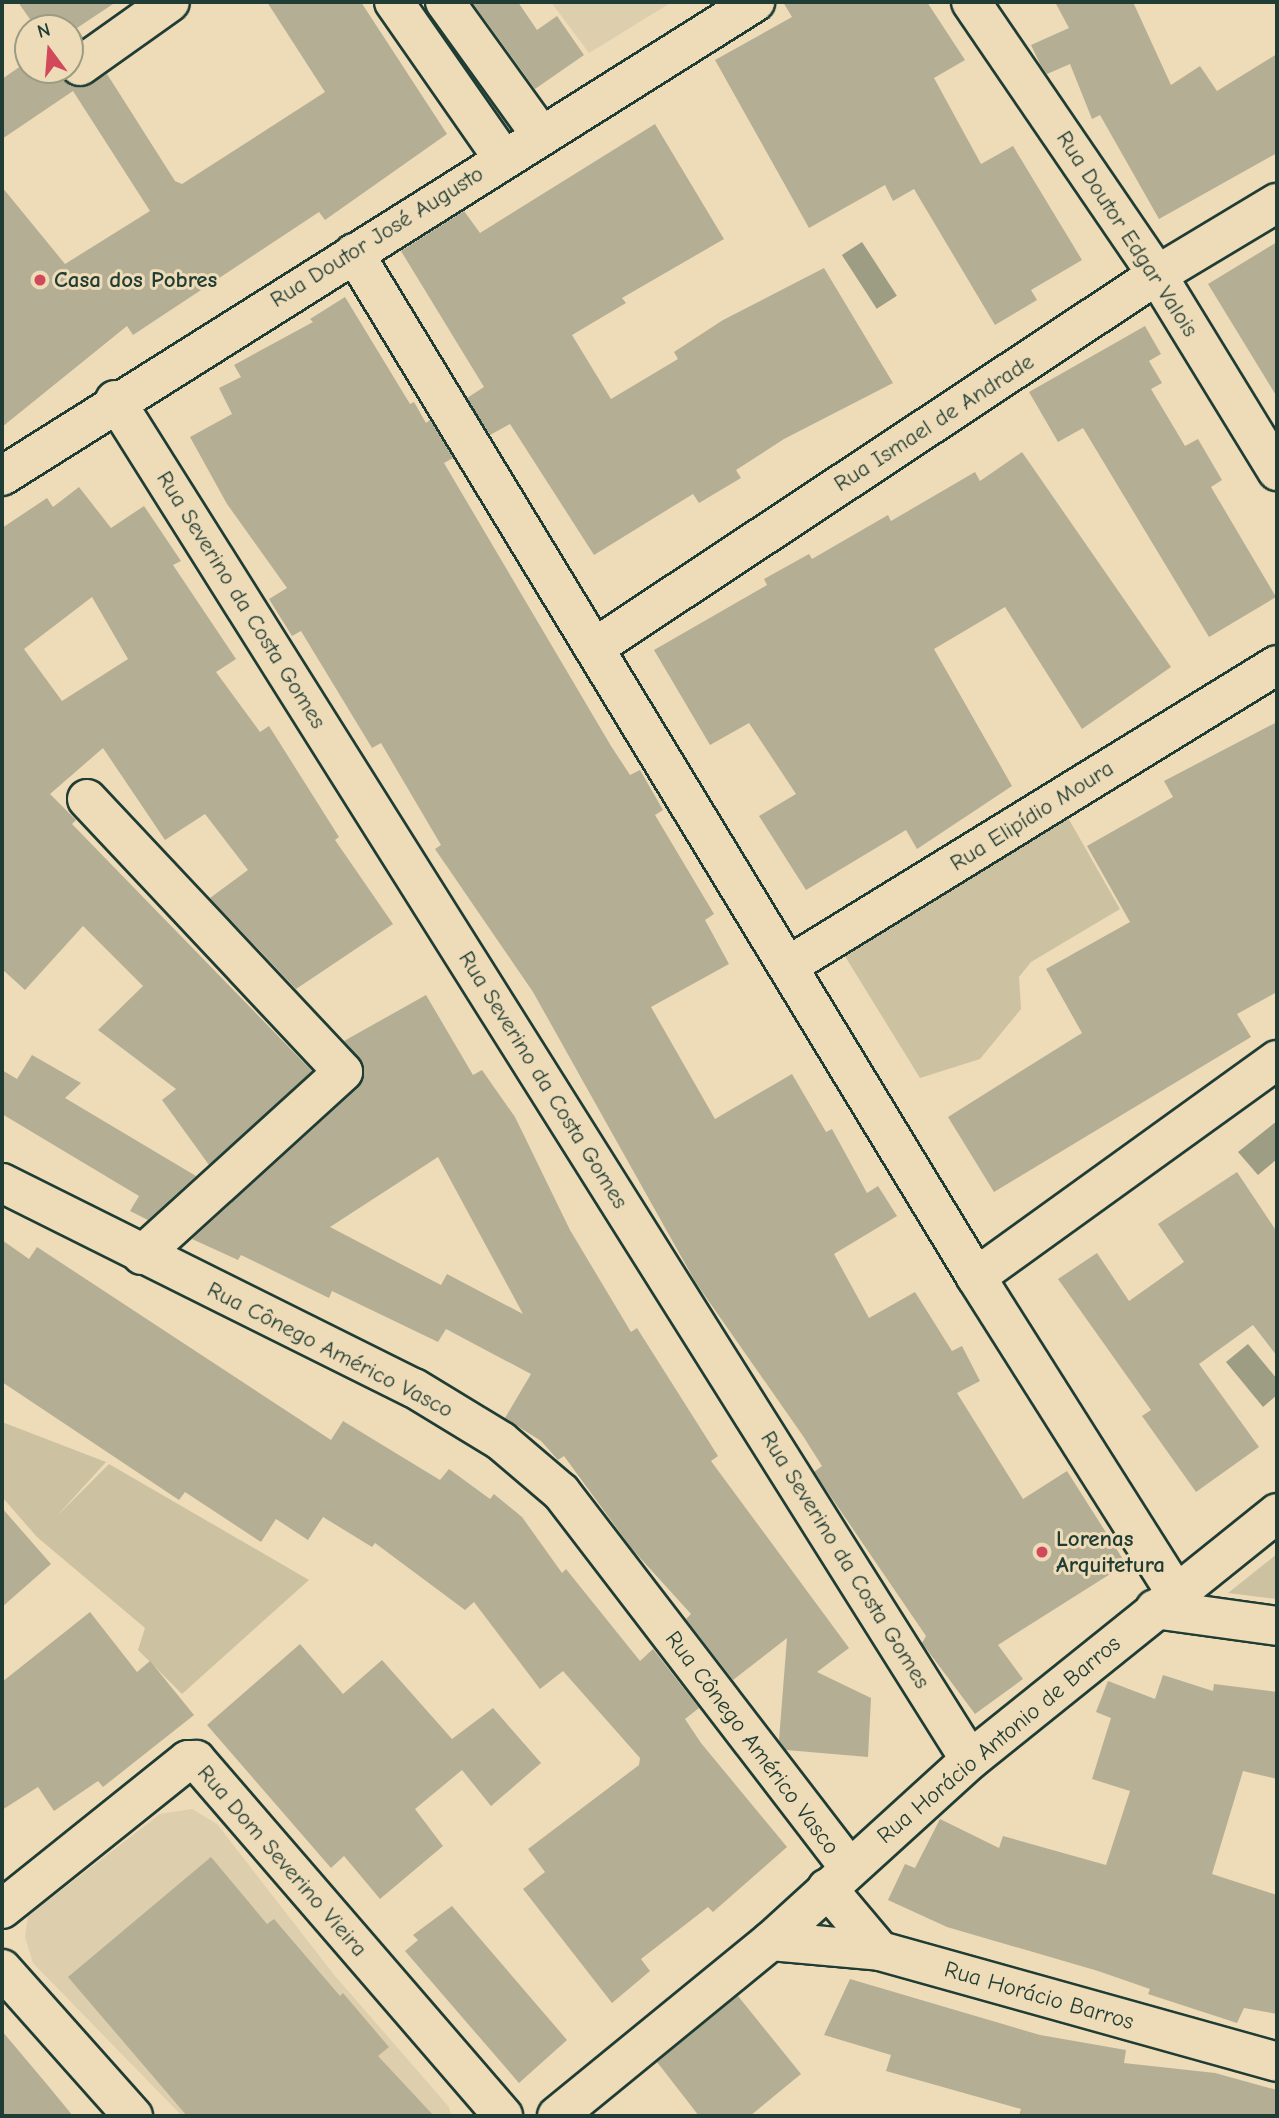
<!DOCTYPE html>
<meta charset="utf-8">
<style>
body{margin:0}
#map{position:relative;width:1279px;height:2118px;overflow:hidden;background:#eedbb8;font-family:"Comic Neue",sans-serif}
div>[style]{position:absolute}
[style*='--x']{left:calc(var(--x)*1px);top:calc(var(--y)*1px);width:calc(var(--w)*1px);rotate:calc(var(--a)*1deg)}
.built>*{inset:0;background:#ddcead}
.green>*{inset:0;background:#ccc2a2}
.water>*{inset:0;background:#9c9d83;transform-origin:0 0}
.building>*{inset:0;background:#b4af94}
.roads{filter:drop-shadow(2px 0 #1f3d34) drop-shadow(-2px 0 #1f3d34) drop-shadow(0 2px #1f3d34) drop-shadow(0 -2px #1f3d34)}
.minor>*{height:38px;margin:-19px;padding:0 19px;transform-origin:19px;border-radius:19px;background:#eedbb8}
.major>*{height:38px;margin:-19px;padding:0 19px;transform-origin:19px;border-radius:19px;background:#eedbb8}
.dots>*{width:19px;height:19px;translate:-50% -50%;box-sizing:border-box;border:4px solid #eedbb8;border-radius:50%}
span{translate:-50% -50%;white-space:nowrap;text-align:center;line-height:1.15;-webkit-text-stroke:6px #eedbb8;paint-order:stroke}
.street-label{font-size:23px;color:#1f3d34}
.poi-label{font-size:23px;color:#1f3d34;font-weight:700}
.left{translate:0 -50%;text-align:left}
.frame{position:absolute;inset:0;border:4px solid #1f3d34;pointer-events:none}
.north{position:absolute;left:14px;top:14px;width:70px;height:70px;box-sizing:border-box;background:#eedbb8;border:2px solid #9b9c83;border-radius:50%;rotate:344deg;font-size:19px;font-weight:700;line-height:28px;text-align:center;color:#1f3d34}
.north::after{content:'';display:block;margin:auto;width:24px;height:32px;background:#d1495b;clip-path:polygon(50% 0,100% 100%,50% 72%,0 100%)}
</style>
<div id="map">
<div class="built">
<div style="clip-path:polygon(551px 2px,672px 2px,589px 53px)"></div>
<div style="clip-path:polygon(192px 1809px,217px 1824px,335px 1976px,449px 2107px,451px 2116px,182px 2116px,33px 1963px,25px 1937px,28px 1916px,160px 1814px)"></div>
</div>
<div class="green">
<div style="clip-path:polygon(1067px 816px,1120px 909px,1031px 962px,1019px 977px,1021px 1009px,980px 1059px,920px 1078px,843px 953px)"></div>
<div style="clip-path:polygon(2px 1422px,106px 1462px,56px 1517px,109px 1464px,309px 1580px,182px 1694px,138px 1650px,145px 1628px,37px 1537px,2px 1497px)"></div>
<div style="clip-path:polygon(1277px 1554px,1277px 1599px,1228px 1593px)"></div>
</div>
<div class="water">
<div style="left:862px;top:242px;width:64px;height:24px;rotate:57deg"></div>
<div style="clip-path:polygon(1277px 1121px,1277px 1159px,1258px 1175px,1238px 1152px)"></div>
<div style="clip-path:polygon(1248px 1344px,1277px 1379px,1277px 1395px,1263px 1407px,1226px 1362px)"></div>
</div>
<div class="building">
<div style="clip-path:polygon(18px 2px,116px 2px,77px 28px,83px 37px,70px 46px,70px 28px,36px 28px)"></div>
<div style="clip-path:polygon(267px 2px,361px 2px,447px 134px,325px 220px,319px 212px,133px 335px,127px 326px,2px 427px,2px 187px,65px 264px,150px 211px,73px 91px,2px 139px,2px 79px,28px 61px,28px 70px,59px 70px,70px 86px,81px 88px,107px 74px,175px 181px,182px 184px,325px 92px)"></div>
<div style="clip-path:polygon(472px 2px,518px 2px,537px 30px,557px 16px,584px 55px,535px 89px)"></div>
<div style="clip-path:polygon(783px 2px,927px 2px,965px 60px,934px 78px,981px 164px,1013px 146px,1082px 260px,1031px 290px,1037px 300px,995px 325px,914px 189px,893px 201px,885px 185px,809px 228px,715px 60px,792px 17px)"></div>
<div style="clip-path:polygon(1055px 2px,1133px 2px,1171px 85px,1200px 66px,1217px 91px,1277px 54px,1277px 153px,1159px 219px,1100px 115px,1092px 119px,1070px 64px,1047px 74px,1041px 66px,1031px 45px,1069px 28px)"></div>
<div style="clip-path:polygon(655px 124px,724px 239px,622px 298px,626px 303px,572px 335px,611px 399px,678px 359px,674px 352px,723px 320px,824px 268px,893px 383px,784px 439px,736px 470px,741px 478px,699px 503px,693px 494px,594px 555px,510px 424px,490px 435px,467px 398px,484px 387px,401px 251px,464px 211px,480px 233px)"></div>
<div style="clip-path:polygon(1277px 242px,1277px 397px,1208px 284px)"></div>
<div style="clip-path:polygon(345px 297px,410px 404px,414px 402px,426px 423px,430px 420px,453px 458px,444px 463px,611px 746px,630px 775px,640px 770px,663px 810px,655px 815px,714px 914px,705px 920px,729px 964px,651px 1007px,715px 1119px,792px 1074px,826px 1132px,832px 1129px,867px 1193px,878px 1186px,897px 1216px,834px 1254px,869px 1318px,915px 1292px,952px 1351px,962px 1346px,980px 1381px,957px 1393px,1023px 1499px,1067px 1471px,1126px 1564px,998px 1645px,1023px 1679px,975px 1714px,922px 1643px,926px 1636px,814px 1472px,822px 1466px,803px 1436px,696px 1283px,533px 992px,435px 849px,441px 845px,381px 743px,372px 748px,301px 631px,292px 636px,269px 599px,287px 588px,227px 504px,190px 437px,232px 414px,219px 388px,241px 377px,234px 365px,313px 322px,310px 319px)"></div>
<div style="clip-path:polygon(1145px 326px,1161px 354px,1149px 361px,1162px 383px,1151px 389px,1185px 446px,1198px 439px,1222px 480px,1211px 487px,1276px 597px,1209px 637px,1083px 428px,1058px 442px,1029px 392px)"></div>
<div style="clip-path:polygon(1022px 452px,1171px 667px,1082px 729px,1005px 607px,934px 649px,1012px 786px,917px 849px,906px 830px,806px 890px,759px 816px,796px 794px,749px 723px,710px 745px,654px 650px,767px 585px,764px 579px,809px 554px,812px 559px,888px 515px,891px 521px,975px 472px,980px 481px)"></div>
<div style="clip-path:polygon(evenodd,79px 487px,111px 528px,144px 506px,181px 561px,173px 565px,236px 659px,216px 672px,260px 732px,269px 726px,339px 837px,335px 840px,393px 924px,296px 989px,210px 898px,248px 870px,205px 814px,165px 840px,103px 748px,50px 794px,76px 820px,72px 824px,312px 1071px,209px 1165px,162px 1100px,176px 1089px,98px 1030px,143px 986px,83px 926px,25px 990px,2px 969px,2px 528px,47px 498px,53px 507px,79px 487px,92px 597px,128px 659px,62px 701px,24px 649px,92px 597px)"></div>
<div style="clip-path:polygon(1277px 722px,1277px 992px,1237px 1014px,1251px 1037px,994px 1192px,948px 1117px,1082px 1033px,1046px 969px,1130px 922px,1087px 846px,1173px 797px,1164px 781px)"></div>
<div style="clip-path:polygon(evenodd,426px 995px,473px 1075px,482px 1070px,515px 1117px,570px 1230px,631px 1332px,637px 1328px,718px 1456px,711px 1461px,849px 1648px,817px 1672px,871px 1698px,868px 1757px,786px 1750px,779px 1740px,787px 1638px,733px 1680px,686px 1619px,691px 1614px,632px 1549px,564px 1456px,558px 1460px,541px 1441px,505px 1418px,531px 1374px,446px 1329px,438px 1342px,332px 1291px,329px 1298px,241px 1255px,238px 1260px,192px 1239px,358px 1088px,364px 1066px,344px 1041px,426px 995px,438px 1157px,523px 1314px,447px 1274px,441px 1285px,330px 1227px,438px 1157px)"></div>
<div style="clip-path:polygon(32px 1055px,81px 1083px,65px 1098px,196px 1176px,148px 1220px,130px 1211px,139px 1196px,2px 1114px,2px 1070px,17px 1079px)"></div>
<div style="clip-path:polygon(1237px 1172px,1277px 1232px,1277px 1356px,1253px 1325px,1199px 1364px,1259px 1447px,1196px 1492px,1142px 1416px,1151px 1410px,1058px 1279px,1097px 1253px,1129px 1301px,1184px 1262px,1158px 1224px)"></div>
<div style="clip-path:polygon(2px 1240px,29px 1259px,37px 1247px,331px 1440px,343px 1421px,440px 1480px,449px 1469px,490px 1499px,494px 1494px,522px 1517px,562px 1573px,566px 1569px,640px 1661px,653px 1649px,699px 1708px,685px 1719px,701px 1743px,787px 1847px,713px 1912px,708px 1907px,641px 1959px,650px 1971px,612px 2003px,523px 1889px,545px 1872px,528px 1849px,639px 1765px,640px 1758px,563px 1671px,540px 1689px,474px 1602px,465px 1610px,375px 1543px,372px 1547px,323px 1517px,308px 1540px,276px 1519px,261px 1542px,185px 1492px,179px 1500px,2px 1382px)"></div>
<div style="clip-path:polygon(2px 1508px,51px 1564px,2px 1607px)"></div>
<div style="clip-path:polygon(90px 1612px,137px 1672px,150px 1661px,194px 1715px,103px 1787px,98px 1781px,54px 1811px,38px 1787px,2px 1810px,2px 1682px)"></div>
<div style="clip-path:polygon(300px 1644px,343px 1694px,382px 1660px,452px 1739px,493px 1708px,541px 1763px,491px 1806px,462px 1770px,415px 1809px,443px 1846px,380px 1899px,344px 1856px,331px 1868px,207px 1725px)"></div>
<div style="clip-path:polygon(1163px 1675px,1213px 1691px,1214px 1684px,1277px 1692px,1277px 1779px,1243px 1771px,1212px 1874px,1277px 1895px,1277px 2014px,1244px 2008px,1237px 2023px,1148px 1994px,1150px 1989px,1098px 1971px,947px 1927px,888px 1900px,905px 1864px,915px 1868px,940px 1819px,999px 1848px,1003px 1836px,1106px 1865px,1130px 1791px,1092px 1779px,1111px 1718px,1096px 1712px,1108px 1681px,1155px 1699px)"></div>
<div style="clip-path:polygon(211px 1857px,267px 1924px,274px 1919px,340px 1996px,343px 1993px,389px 2047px,378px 2056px,434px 2116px,187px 2116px,68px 1977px)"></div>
<div style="clip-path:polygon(452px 1906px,567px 2040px,519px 2083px,405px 1951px,418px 1940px,413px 1935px)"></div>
<div style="clip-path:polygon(850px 1979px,1040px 2035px,1126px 2050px,1124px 2063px,1215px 2073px,1277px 2090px,1277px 2116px,1019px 2116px,1021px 2109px,886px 2071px,891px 2055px,824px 2035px)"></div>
<div style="clip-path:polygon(738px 1996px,801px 2074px,750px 2116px,699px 2116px,657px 2062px)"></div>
<div style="clip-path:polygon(2px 2031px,45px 2082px,73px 2116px,2px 2116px)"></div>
</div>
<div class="roads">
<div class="minor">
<div style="--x:394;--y:2;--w:189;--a:55.1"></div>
<div style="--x:445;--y:2;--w:164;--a:54.2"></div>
<div style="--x:971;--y:2;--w:330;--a:55.7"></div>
<div style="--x:1157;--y:275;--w:230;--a:58.5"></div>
<div style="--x:80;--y:66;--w:110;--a:-35.4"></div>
<div style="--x:354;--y:253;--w:1198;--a:58.72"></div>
<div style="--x:976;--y:1277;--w:374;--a:57.7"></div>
<div style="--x:115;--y:400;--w:1606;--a:57.84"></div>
<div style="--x:594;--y:648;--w:675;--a:-33.53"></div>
<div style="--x:1157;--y:275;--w:140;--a:-31"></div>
<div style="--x:87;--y:799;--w:374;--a:46.8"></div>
<div style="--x:343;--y:1072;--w:272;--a:137.7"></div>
<div style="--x:788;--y:966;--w:574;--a:-31.61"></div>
<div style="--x:2;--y:1183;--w:460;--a:26.5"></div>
<div style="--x:414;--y:1388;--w:102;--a:31.3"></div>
<div style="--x:501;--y:1441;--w:79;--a:40.4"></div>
<div style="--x:561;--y:1492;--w:474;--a:52.5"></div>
<div style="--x:976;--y:1277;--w:371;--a:-35.8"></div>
<div style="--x:1155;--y:1609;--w:123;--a:7.9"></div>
<div style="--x:827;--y:1888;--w:82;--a:49.9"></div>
<div style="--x:2;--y:1909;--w:238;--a:-38.7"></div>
<div style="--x:188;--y:1760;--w:8;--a:0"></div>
<div style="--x:196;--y:1760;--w:470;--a:49.2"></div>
<div style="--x:771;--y:1941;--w:109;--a:5.2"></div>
<div style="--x:880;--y:1951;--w:412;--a:15.6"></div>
<div style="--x:2;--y:1969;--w:197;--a:48.3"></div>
<div style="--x:557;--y:2116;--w:276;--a:-39.3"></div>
<div style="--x:771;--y:1941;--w:269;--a:-42.3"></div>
<div style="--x:970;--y:1760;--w:394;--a:-38.8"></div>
</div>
<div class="major">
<div style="--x:2;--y:476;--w:890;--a:-32.19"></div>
</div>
</div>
<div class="dots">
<div style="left:40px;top:280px;background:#d1495b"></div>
<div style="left:1042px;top:1552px;background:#d1495b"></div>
</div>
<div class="street-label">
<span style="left:1127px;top:234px;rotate:57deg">Rua Doutor Edgar Valois</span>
<span style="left:377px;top:237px;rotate:-32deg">Rua Doutor José Augusto</span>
<span style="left:934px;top:423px;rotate:-33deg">Rua Ismael de Andrade</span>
<span style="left:241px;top:600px;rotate:58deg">Rua Severino da Costa Gomes</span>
<span style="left:1032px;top:816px;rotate:-32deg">Rua Elipídio Moura</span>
<span style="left:543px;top:1080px;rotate:58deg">Rua Severino da Costa Gomes</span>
<span style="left:330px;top:1350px;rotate:27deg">Rua Cônego Américo Vasco</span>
<span style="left:845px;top:1560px;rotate:58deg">Rua Severino da Costa Gomes</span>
<span style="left:999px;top:1740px;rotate:-40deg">Rua Horácio Antonio de Barros</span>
<span style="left:752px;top:1743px;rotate:53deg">Rua Cônego Américo Vasco</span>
<span style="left:282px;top:1861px;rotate:49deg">Rua Dom Severino Vieira</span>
<span style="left:1039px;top:1996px;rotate:16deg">Rua Horácio Barros</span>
</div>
<div class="poi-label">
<span class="left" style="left:54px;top:280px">Casa dos Pobres</span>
<span class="left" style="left:1056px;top:1552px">Lorenas<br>Arquitetura</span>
</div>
<div class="frame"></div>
<div class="north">N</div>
</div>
